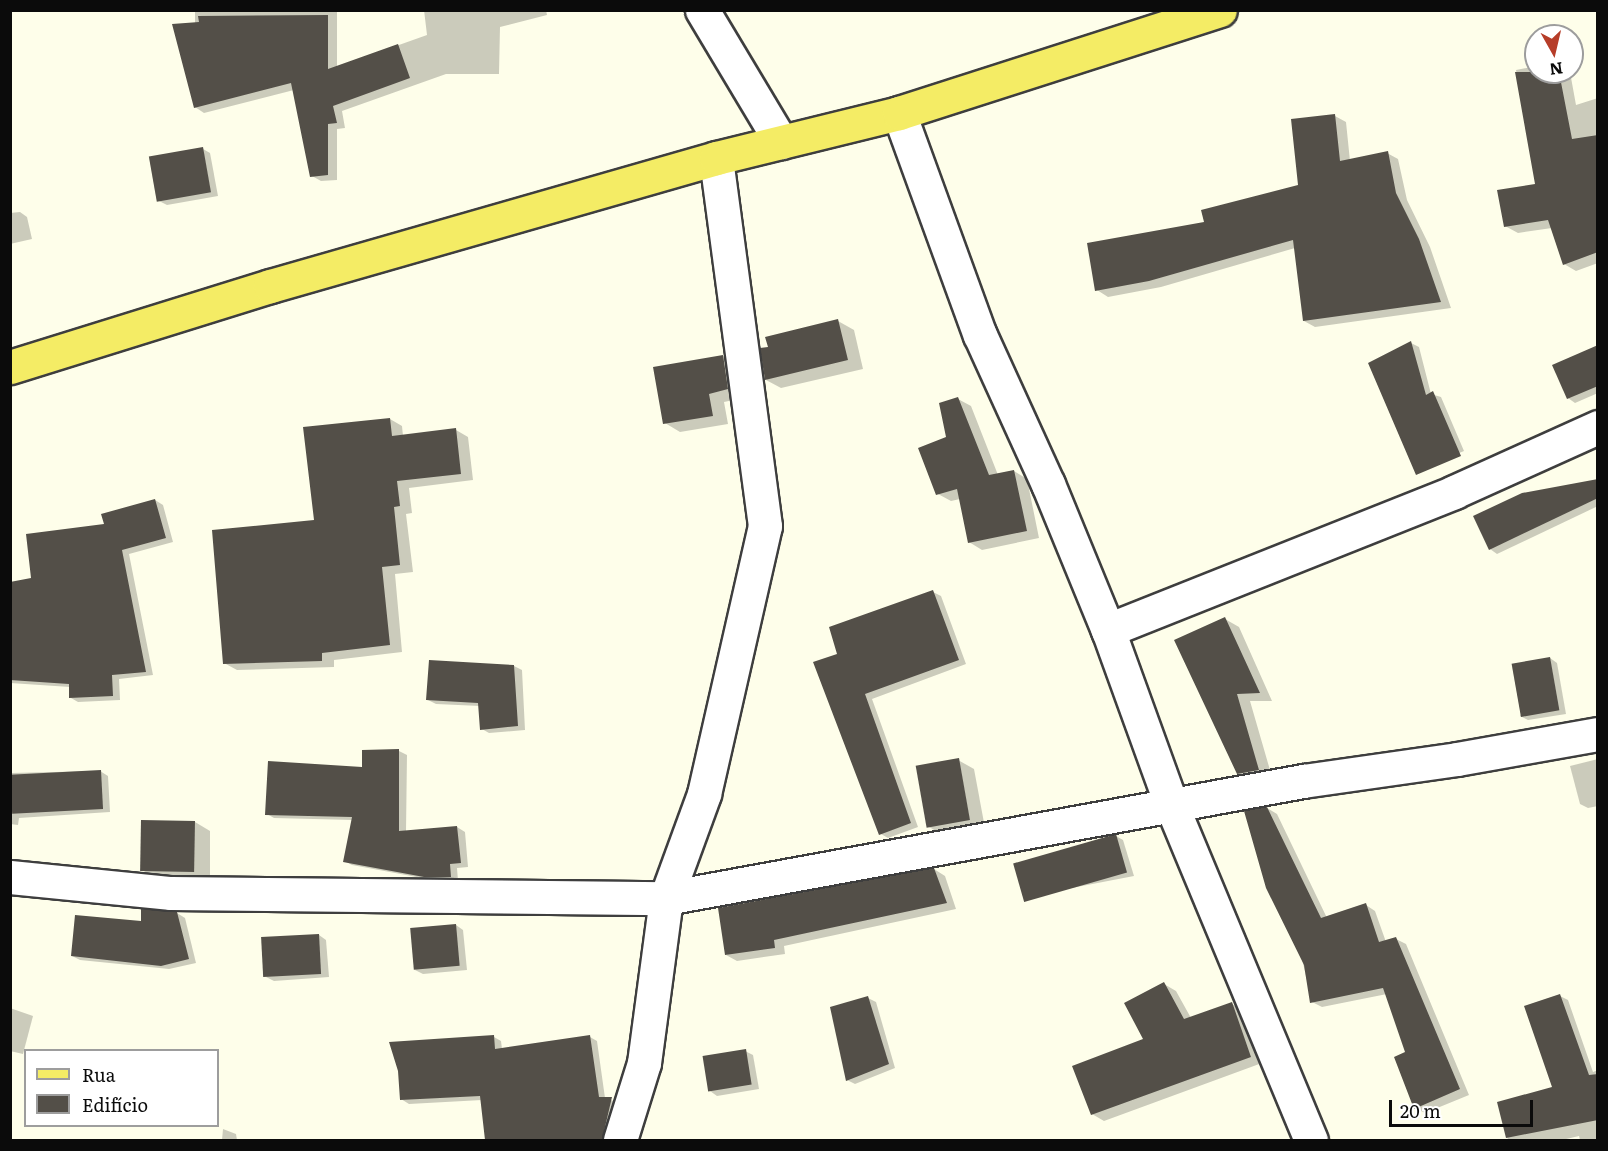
<!DOCTYPE html>
<meta charset="utf-8">
<style>
body{margin:0}
#map{position:relative;width:1608px;height:1151px;overflow:hidden;background:#fefeea;font-family:Literata,serif}
div>[style]{position:absolute}
[style*='--x']{left:calc(var(--x)*1px);top:calc(var(--y)*1px);width:calc(var(--w)*1px);rotate:calc(var(--a)*1deg)}
.shadow>*{inset:0;background:#0003}
.building>*{inset:0;background:#534f48;transform-origin:0 0}
.roads{filter:drop-shadow(2px 0 #3e3e3e) drop-shadow(-2px 0 #3e3e3e) drop-shadow(0 2px #3e3e3e) drop-shadow(0 -2px #3e3e3e)}
.street>*{height:33px;margin:-16.5px;padding:0 16.5px;transform-origin:16.5px;border-radius:16.5px;background:#fff}
.primary>*{height:33px;margin:-16.5px;padding:0 16.5px;transform-origin:16.5px;border-radius:16.5px;background:#f4ec65}
span{translate:-50% -50%;white-space:nowrap;text-align:center;line-height:1.15;-webkit-text-stroke:6px #fff;paint-order:stroke}
.frame{position:absolute;inset:0;border:12px solid #0b0b0b;pointer-events:none}
.legend{position:absolute;left:24px;top:1049px;width:195px;height:78px;box-sizing:border-box;background:#fff;border:2px solid #9d9d9d;margin:0;padding:8px 10px;list-style:none;font-size:18px;color:#0b0b0b}
.legend li{display:flex;align-items:center;gap:12px;height:30px}
.legend b{width:30px;border:2px solid #9d9d9d}
.north{position:absolute;left:1524px;top:24px;width:60px;height:60px;box-sizing:border-box;background:#fff;border:2px solid #9d9d9d;border-radius:50%;rotate:172deg;font-size:16px;font-weight:700;line-height:24px;text-align:center;color:#0b0b0b}
.north::after{content:'';display:block;margin:auto;width:21px;height:27px;background:#b63d29;clip-path:polygon(50% 0,100% 100%,50% 72%,0 100%)}
.scale{position:absolute;left:1389px;top:1100px;width:144px;height:27px;box-sizing:border-box;border:3px solid #0b0b0b;border-top:0;padding-left:8px;font-size:18px;line-height:21px;white-space:nowrap;color:#0b0b0b;-webkit-text-stroke:4px #fff;paint-order:stroke}
</style>
<div id="map">
<div class="shadow">
<div style="clip-path:polygon(195px 10px,337px 10px,337px 67px,427px 35px,424px 10px,546px 10px,547px 15px,500px 27px,499px 74px,446px 74px,342px 111px,345px 128px,337px 129px,337px 180px,321px 181px,312px 176px,294px 90px,204px 113px,195px 107px)"></div>
<div style="clip-path:polygon(1536px 66px,1536px 72px,1570px 72px,1576px 105px,1598px 98px,1598px 263px,1576px 271px,1564px 264px,1552px 228px,1518px 233px,1505px 226px,1537px 185px,1516px 70px)"></div>
<div style="clip-path:polygon(1335px 116px,1346px 122px,1350px 161px,1387px 153px,1398px 159px,1407px 200px,1430px 247px,1451px 308px,1315px 327px,1304px 321px,1295px 248px,1161px 287px,1108px 297px,1097px 290px,1205px 223px,1299px 186px)"></div>
<div style="clip-path:polygon(203px 149px,210px 153px,218px 196px,167px 205px,159px 201px)"></div>
<div style="clip-path:polygon(20px 212px,27px 217px,32px 239px,10px 244px,10px 213px)"></div>
<div style="clip-path:polygon(838px 321px,854px 330px,863px 369px,781px 388px,766px 380px)"></div>
<div style="clip-path:polygon(1411px 343px,1419px 347px,1431px 394px,1441px 397px,1464px 451px,1421px 469px)"></div>
<div style="clip-path:polygon(1598px 351px,1598px 393px,1575px 403px,1568px 398px)"></div>
<div style="clip-path:polygon(723px 356px,739px 365px,743px 398px,724px 402px,728px 424px,680px 432px,665px 423px)"></div>
<div style="clip-path:polygon(958px 399px,971px 406px,998px 475px,1014px 471px,1027px 479px,1039px 538px,982px 550px,969px 542px,960px 499px,951px 501px,938px 494px)"></div>
<div style="clip-path:polygon(390px 419px,402px 426px,403px 436px,456px 430px,468px 437px,473px 480px,409px 488px,412px 513px,406px 514px,413px 572px,395px 574px,402px 652px,334px 660px,334px 667px,237px 670px,224px 663px,315px 521px)"></div>
<div style="clip-path:polygon(1598px 480px,1598px 506px,1497px 554px,1490px 549px)"></div>
<div style="clip-path:polygon(155px 500px,163px 505px,173px 542px,129px 554px,153px 675px,119px 679px,120px 700px,78px 702px,71px 698px,70px 687px,10px 683px,10px 584px,33px 579px,106px 526px)"></div>
<div style="clip-path:polygon(933px 592px,941px 596px,966px 664px,872px 699px,918px 827px,888px 838px,881px 834px,839px 655px)"></div>
<div style="clip-path:polygon(1225px 619px,1239px 627px,1272px 701px,1250px 701px,1272px 777px,1252px 781px,1238px 773px)"></div>
<div style="clip-path:polygon(1550px 658px,1557px 663px,1566px 714px,1528px 720px,1520px 716px)"></div>
<div style="clip-path:polygon(514px 666px,522px 670px,525px 730px,489px 733px,482px 729px,480px 706px,436px 704px,428px 700px)"></div>
<div style="clip-path:polygon(364px 751px,399px 751px,407px 755px,406px 832px,457px 827px,465px 832px,468px 867px,457px 868px,458px 881px,433px 880px,352px 865px,344px 861px,353px 820px,274px 818px,267px 814px,364px 768px)"></div>
<div style="clip-path:polygon(1598px 759px,1598px 806px,1588px 808px,1580px 804px,1570px 766px)"></div>
<div style="clip-path:polygon(958px 760px,974px 769px,985px 828px,945px 836px,929px 827px)"></div>
<div style="clip-path:polygon(100px 771px,108px 776px,110px 812px,19px 818px,18px 825px,10px 824px,10px 773px)"></div>
<div style="clip-path:polygon(1267px 808px,1277px 814px,1327px 918px,1366px 905px,1375px 911px,1386px 942px,1396px 939px,1406px 944px,1469px 1095px,1425px 1113px,1415px 1108px,1406px 1053px,1387px 994px,1322px 1007px,1312px 1002px)"></div>
<div style="clip-path:polygon(195px 822px,210px 831px,210px 880px,158px 879px,142px 870px)"></div>
<div style="clip-path:polygon(1116px 836px,1123px 840px,1134px 876px,1030px 896px,1022px 892px)"></div>
<div style="clip-path:polygon(934px 869px,945px 876px,956px 909px,784px 946px,785px 954px,737px 961px,726px 955px)"></div>
<div style="clip-path:polygon(177px 913px,185px 918px,196px 963px,169px 969px,80px 960px,72px 956px,143px 922px)"></div>
<div style="clip-path:polygon(456px 925px,463px 930px,467px 970px,423px 974px,415px 970px)"></div>
<div style="clip-path:polygon(319px 935px,326px 940px,329px 977px,274px 981px,266px 977px)"></div>
<div style="clip-path:polygon(1164px 984px,1176px 991px,1191px 1018px,1232px 1004px,1244px 1011px,1262px 1063px,1104px 1121px,1092px 1114px,1145px 1039px)"></div>
<div style="clip-path:polygon(1560px 996px,1568px 1000px,1593px 1072px,1598px 1070px,1598px 1140px,1580px 1140px,1579px 1136px,1562px 1140px,1508px 1140px,1499px 1103px,1554px 1088px)"></div>
<div style="clip-path:polygon(868px 998px,876px 1002px,895px 1068px,855px 1084px,847px 1080px)"></div>
<div style="clip-path:polygon(10px 1008px,33px 1016px,23px 1054px,10px 1051px)"></div>
<div style="clip-path:polygon(494px 1037px,501px 1041px,502px 1049px,590px 1037px,597px 1041px,605px 1098px,619px 1103px,610px 1140px,486px 1140px,482px 1100px,409px 1104px,401px 1099px)"></div>
<div style="clip-path:polygon(745px 1051px,753px 1055px,759px 1089px,717px 1096px,710px 1091px)"></div>
<div style="clip-path:polygon(223px 1129px,236px 1134px,237px 1140px,222px 1140px)"></div>
</div>
<div class="building">
<div style="clip-path:polygon(328px 15px,328px 69px,398px 44px,410px 78px,333px 106px,337px 123px,328px 124px,328px 175px,310px 177px,291px 83px,194px 108px,172px 24px,199px 22px,198px 16px)"></div>
<div style="clip-path:polygon(1515px 72px,1559px 72px,1572px 139px,1598px 135px,1598px 252px,1563px 265px,1548px 220px,1504px 227px,1497px 190px,1535px 184px)"></div>
<div style="clip-path:polygon(1335px 114px,1340px 161px,1388px 151px,1396px 193px,1419px 239px,1441px 302px,1303px 321px,1293px 240px,1149px 281px,1095px 291px,1087px 243px,1204px 222px,1201px 210px,1298px 185px,1291px 119px)"></div>
<div style="left:203px;top:147px;width:46px;height:55px;rotate:80deg"></div>
<div style="clip-path:polygon(838px 319px,848px 360px,765px 380px,760px 348px,768px 347px,765px 337px)"></div>
<div style="clip-path:polygon(1411px 341px,1426px 395px,1433px 391px,1461px 456px,1416px 475px,1368px 363px)"></div>
<div style="clip-path:polygon(1598px 345px,1598px 386px,1567px 399px,1552px 365px)"></div>
<div style="clip-path:polygon(723px 355px,728px 389px,709px 394px,713px 416px,663px 424px,653px 367px)"></div>
<div style="clip-path:polygon(958px 397px,989px 475px,1014px 470px,1027px 531px,968px 543px,957px 489px,936px 495px,918px 448px,946px 437px,939px 403px)"></div>
<div style="clip-path:polygon(390px 418px,392px 436px,456px 428px,461px 474px,397px 481px,400px 506px,394px 507px,400px 565px,382px 567px,390px 645px,322px 653px,322px 661px,223px 664px,212px 530px,314px 520px,303px 427px)"></div>
<div style="clip-path:polygon(1598px 479px,1598px 498px,1489px 550px,1473px 516px,1522px 493px)"></div>
<div style="clip-path:polygon(155px 499px,166px 538px,122px 550px,146px 672px,112px 675px,113px 696px,69px 698px,69px 684px,10px 680px,10px 582px,31px 578px,26px 534px,104px 524px,101px 514px)"></div>
<div style="clip-path:polygon(933px 590px,959px 660px,865px 694px,911px 823px,879px 835px,813px 662px,837px 654px,829px 627px)"></div>
<div style="clip-path:polygon(1225px 617px,1260px 693px,1237px 694px,1259px 770px,1237px 774px,1174px 640px)"></div>
<div style="left:1550px;top:657px;width:54px;height:39px;rotate:80deg"></div>
<div style="clip-path:polygon(429px 660px,514px 665px,518px 726px,480px 730px,478px 703px,426px 700px)"></div>
<div style="clip-path:polygon(399px 749px,399px 831px,457px 826px,461px 863px,450px 864px,451px 877px,424px 877px,343px 862px,352px 817px,265px 815px,268px 761px,362px 767px,362px 750px)"></div>
<div style="left:959px;top:758px;width:63px;height:44px;rotate:80deg"></div>
<div style="left:101px;top:770px;width:39px;height:91px;rotate:87deg"></div>
<div style="clip-path:polygon(1267px 807px,1321px 918px,1366px 903px,1379px 942px,1396px 937px,1460px 1089px,1414px 1109px,1394px 1057px,1405px 1052px,1383px 988px,1310px 1003px,1304px 965px,1266px 888px,1244px 811px)"></div>
<div style="left:141px;top:820px;width:54px;height:51px;rotate:1deg"></div>
<div style="left:1116px;top:834px;width:40px;height:107px;rotate:74deg"></div>
<div style="clip-path:polygon(934px 868px,947px 903px,774px 940px,775px 948px,725px 955px,718px 908px)"></div>
<div style="clip-path:polygon(141px 909px,177px 912px,189px 959px,161px 966px,71px 956px,75px 915px,141px 921px)"></div>
<div style="left:456px;top:924px;width:42px;height:46px;rotate:85deg"></div>
<div style="left:319px;top:934px;width:40px;height:58px;rotate:87deg"></div>
<div style="clip-path:polygon(1164px 982px,1184px 1019px,1232px 1002px,1251px 1057px,1091px 1115px,1072px 1066px,1143px 1039px,1124px 1003px)"></div>
<div style="clip-path:polygon(1560px 994px,1589px 1075px,1598px 1074px,1598px 1120px,1506px 1138px,1497px 1102px,1552px 1087px,1524px 1006px)"></div>
<div style="clip-path:polygon(868px 996px,889px 1064px,846px 1081px,830px 1007px)"></div>
<div style="clip-path:polygon(494px 1035px,495px 1049px,590px 1035px,599px 1097px,612px 1097px,602px 1140px,485px 1140px,480px 1096px,400px 1100px,398px 1071px,389px 1042px)"></div>
<div style="left:746px;top:1049px;width:36px;height:44px;rotate:81deg"></div>
</div>
<div class="roads">
<div class="street">
<div style="--x:702;--y:10;--w:154;--a:59.1"></div>
<div style="--x:899;--y:113;--w:236;--a:70"></div>
<div style="--x:980;--y:335;--w:164;--a:65.5"></div>
<div style="--x:1048;--y:484;--w:158;--a:67.7"></div>
<div style="--x:1108;--y:630;--w:185;--a:70.1"></div>
<div style="--x:1171;--y:804;--w:364;--a:67.4"></div>
<div style="--x:1108;--y:630;--w:373;--a:-21.7"></div>
<div style="--x:1454;--y:492;--w:158;--a:-24.3"></div>
<div style="--x:10;--y:877;--w:162;--a:5.7"></div>
<div style="--x:171;--y:893;--w:495;--a:0.6"></div>
<div style="--x:666;--y:898;--w:648;--a:-10.41"></div>
<div style="--x:1303;--y:781;--w:156;--a:-8.1"></div>
<div style="--x:1457;--y:759;--w:143;--a:-10.1"></div>
<div style="--x:620;--y:1140;--w:81;--a:-72.7"></div>
<div style="--x:644;--y:1063;--w:166;--a:-82.4"></div>
<div style="--x:666;--y:898;--w:111;--a:-69.9"></div>
<div style="--x:704;--y:794;--w:275;--a:-77.2"></div>
<div style="--x:765;--y:526;--w:371;--a:-97.6"></div>
</div>
<div class="primary">
<div style="--x:10;--y:367;--w:272;--a:-17.3"></div>
<div style="--x:270;--y:286;--w:464;--a:-16"></div>
<div style="--x:716;--y:158;--w:188;--a:-13.8"></div>
<div style="--x:899;--y:113;--w:337;--a:-17.8"></div>
</div>
</div>
<div class="frame"></div>
<ul class="legend">
<li><b style="height:8px;background:#f4ec65"></b>Rua</li>
<li><b style="height:16px;background:#534f48"></b>Edifício</li>
</ul>
<div class="north">N</div>
<div class="scale">20 m</div>
</div>
